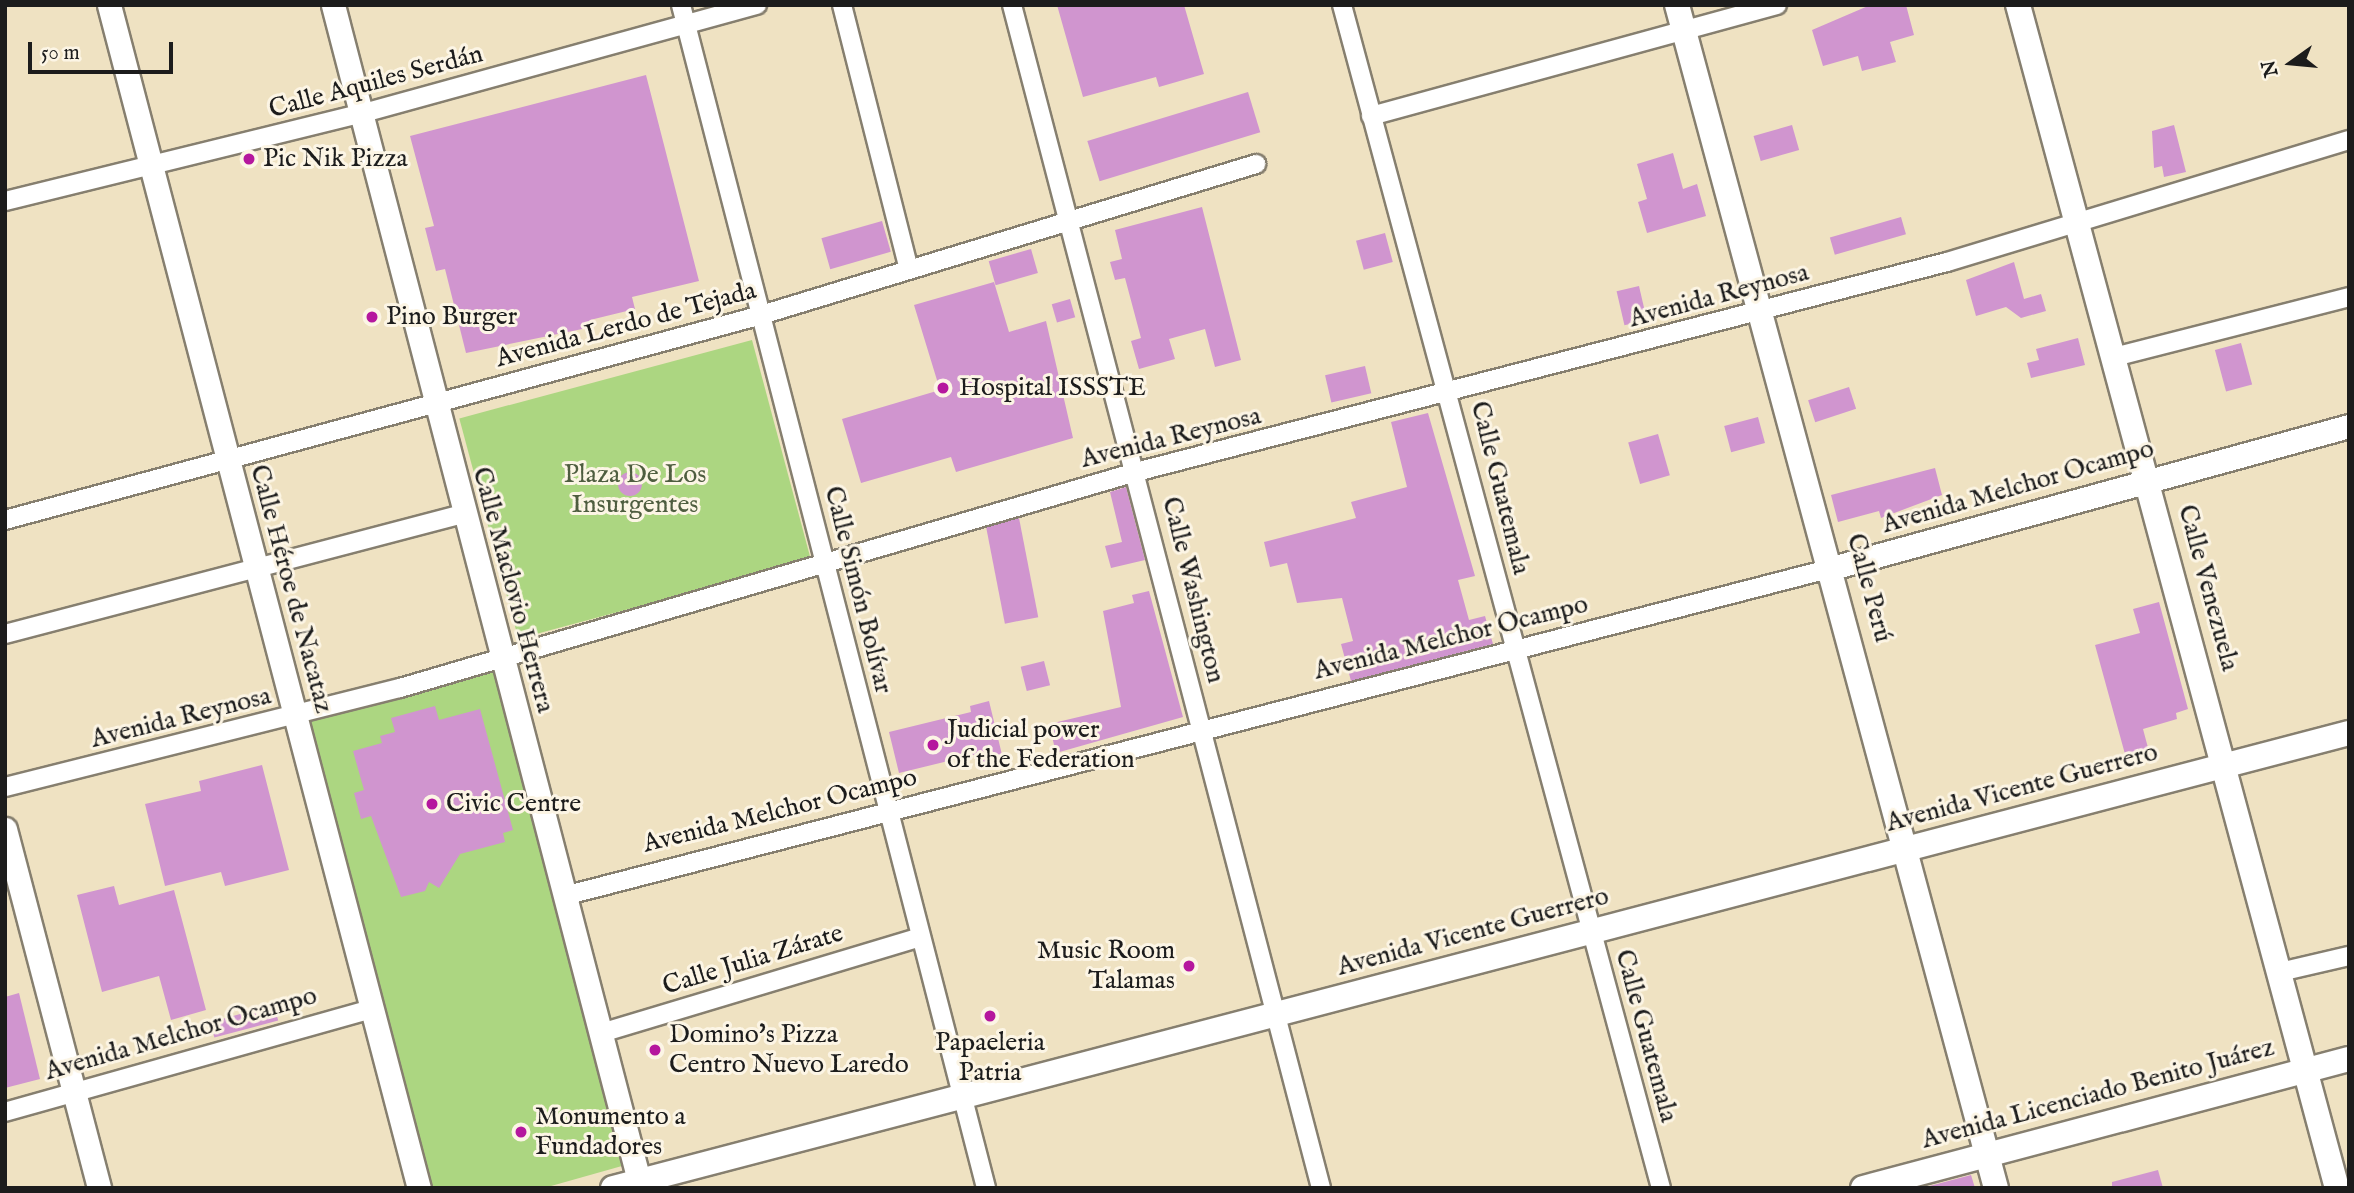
<!DOCTYPE html>
<meta charset="utf-8">
<style>
body{margin:0}
#map{position:relative;width:2354px;height:1193px;overflow:hidden;background:#efe2c2;font-family:"IM FELL English",serif}
div>[style]{position:absolute}
[style*='--x']{left:calc(var(--x)*1px);top:calc(var(--y)*1px);width:calc(var(--w)*1px);rotate:calc(var(--a)*1deg)}
.green>*{inset:0;background:#acd681;transform-origin:0 0}
.building>*{inset:0;background:#d095cf;transform-origin:0 0}
.round{border-radius:50%}
.roads{filter:drop-shadow(2px 0 #867f6f) drop-shadow(-2px 0 #867f6f) drop-shadow(0 2px #867f6f) drop-shadow(0 -2px #867f6f)}
.minor>*{height:18px;margin:-9px;padding:0 9px;transform-origin:9px;border-radius:9px;background:#fff}
.tertiary>*{height:23px;margin:-11.5px;padding:0 11.5px;transform-origin:11.5px;border-radius:11.5px;background:#fff}
.secondary>*{height:24px;margin:-12px;padding:0 12px;transform-origin:12px;border-radius:12px;background:#fff}
.dots>*{width:19px;height:19px;translate:-50% -50%;box-sizing:border-box;border:4px solid #fcf5e5;border-radius:50%}
span{translate:-50% -50%;white-space:nowrap;text-align:center;line-height:1.15;-webkit-text-stroke:6px #fcf5e5;paint-order:stroke}
.street-label{font-size:26px;color:#1c1c1c}
.poi-label{font-size:26px;color:#1c1c1c}
.left{translate:0 -50%;text-align:left}
.right{translate:-100% -50%;text-align:right}
.park-label{font-size:26px;color:#4e5d3f}
.frame{position:absolute;inset:0;border:7px solid #1c1c1c;pointer-events:none}
.north{position:absolute;left:2256px;top:28px;width:70px;height:70px;-webkit-text-stroke:5px #fcf5e5;paint-order:stroke;rotate:255deg;font-size:19px;font-weight:700;line-height:28px;text-align:center;color:#1c1c1c}
.north::after{content:'';display:block;margin:auto;width:24px;height:32px;background:#1c1c1c;clip-path:polygon(50% 0,100% 100%,50% 72%,0 100%)}
.scale{position:absolute;left:28px;top:42px;width:145px;height:32px;box-sizing:border-box;border:4px solid #1c1c1c;border-top:0;padding-left:9px;font-size:21px;line-height:24px;white-space:nowrap;color:#1c1c1c;-webkit-text-stroke:5px #fcf5e5;paint-order:stroke}
</style>
<div id="map">
<div class="green">
<div style="left:752px;top:340px;width:228px;height:303px;rotate:75deg"></div>
<div style="clip-path:polygon(495px 671px,629px 1164px,544px 1188px,430px 1188px,304px 723px)"></div>
</div>
<div class="building">
<div style="clip-path:polygon(1057px 5px,1184px 5px,1204px 74px,1159px 87px,1156px 77px,1083px 97px)"></div>
<div style="clip-path:polygon(1906px 5px,1914px 35px,1890px 42px,1896px 62px,1862px 71px,1858px 56px,1823px 66px,1812px 30px,1868px 6px)"></div>
<div style="clip-path:polygon(646px 75px,699px 281px,632px 297px,635px 309px,590px 320px,592px 327px,466px 353px,445px 269px,436px 271px,425px 228px,434px 226px,410px 136px)"></div>
<div style="left:1248px;top:92px;width:42px;height:168px;rotate:73deg"></div>
<div style="left:1792px;top:125px;width:26px;height:40px;rotate:74deg"></div>
<div style="clip-path:polygon(2174px 125px,2186px 172px,2164px 177px,2162px 166px,2154px 168px,2152px 131px)"></div>
<div style="clip-path:polygon(1673px 153px,1683px 189px,1697px 184px,1706px 216px,1647px 233px,1638px 202px,1647px 199px,1637px 164px)"></div>
<div style="clip-path:polygon(1202px 207px,1241px 360px,1215px 367px,1205px 329px,1169px 339px,1175px 359px,1139px 369px,1131px 341px,1141px 338px,1125px 278px,1115px 280px,1110px 262px,1122px 259px,1115px 230px)"></div>
<div style="left:1901px;top:217px;width:18px;height:74px;rotate:74deg"></div>
<div style="left:882px;top:221px;width:32px;height:63px;rotate:74deg"></div>
<div style="left:1385px;top:233px;width:30px;height:30px;rotate:75deg"></div>
<div style="left:1031px;top:249px;width:25px;height:44px;rotate:74deg"></div>
<div style="clip-path:polygon(2014px 262px,2024px 299px,2041px 294px,2046px 311px,2021px 318px,2006px 307px,1976px 316px,1966px 280px)"></div>
<div style="clip-path:polygon(994px 282px,1009px 332px,1046px 321px,1073px 438px,956px 472px,951px 457px,861px 483px,842px 419px,940px 390px,914px 305px)"></div>
<div style="left:1639px;top:286px;width:35px;height:23px;rotate:77deg"></div>
<div style="left:1070px;top:299px;width:19px;height:19px;rotate:74deg"></div>
<div style="clip-path:polygon(2078px 338px,2085px 365px,2031px 378px,2027px 363px,2039px 360px,2036px 349px)"></div>
<div style="left:2241px;top:343px;width:43px;height:27px;rotate:75deg"></div>
<div style="left:1365px;top:366px;width:28px;height:41px;rotate:77deg"></div>
<div style="left:1849px;top:387px;width:23px;height:43px;rotate:72deg"></div>
<div style="clip-path:polygon(1428px 413px,1475px 576px,1458px 580px,1469px 620px,1485px 616px,1493px 644px,1351px 681px,1341px 644px,1353px 641px,1342px 598px,1297px 603px,1287px 563px,1270px 567px,1264px 542px,1356px 518px,1351px 502px,1407px 487px,1391px 422px)"></div>
<div style="left:1758px;top:417px;width:27px;height:35px;rotate:75deg"></div>
<div style="left:1658px;top:434px;width:43px;height:31px;rotate:74deg"></div>
<div style="clip-path:polygon(1935px 468px,1942px 495px,1881px 518px,1879px 511px,1838px 522px,1831px 495px)"></div>
<div class="round" style="left:618px;top:472px;width:24px;height:24px"></div>
<div style="clip-path:polygon(1126px 487px,1145px 560px,1111px 568px,1105px 546px,1122px 542px,1110px 492px)"></div>
<div style="left:1019px;top:518px;width:101px;height:34px;rotate:79deg"></div>
<div style="clip-path:polygon(1149px 591px,1183px 717px,1056px 753px,1049px 724px,1121px 707px,1103px 611px,1134px 603px,1132px 595px)"></div>
<div style="clip-path:polygon(2159px 602px,2188px 709px,2176px 713px,2177px 719px,2143px 729px,2151px 759px,2128px 765px,2095px 645px,2140px 633px,2133px 609px)"></div>
<div style="left:1044px;top:661px;width:25px;height:24px;rotate:76deg"></div>
<div style="clip-path:polygon(989px 701px,1004px 763px,985px 768px,981px 753px,899px 773px,889px 732px,971px 712px,970px 706px)"></div>
<div style="clip-path:polygon(435px 706px,439px 720px,480px 709px,513px 830px,503px 833px,505px 842px,460px 854px,439px 888px,429px 882px,425px 891px,401px 897px,371px 816px,361px 819px,354px 793px,364px 790px,353px 751px,382px 743px,380px 736px,395px 732px,391px 718px)"></div>
<div style="clip-path:polygon(262px 765px,289px 870px,225px 886px,221px 872px,165px 886px,145px 804px,201px 791px,199px 781px)"></div>
<div style="clip-path:polygon(114px 886px,119px 905px,174px 890px,206px 1010px,171px 1020px,159px 976px,102px 992px,77px 895px)"></div>
<div style="clip-path:polygon(19px 993px,40px 1079px,5px 1088px,5px 997px)"></div>
<div style="left:274px;top:1005px;width:16px;height:66px;rotate:75deg"></div>
<div style="clip-path:polygon(2158px 1170px,2163px 1188px,2112px 1188px,2112px 1182px)"></div>
<div style="clip-path:polygon(1971px 1175px,1975px 1188px,1922px 1188px)"></div>
</div>
<div class="roads">
<div class="minor">
<div style="--x:681;--y:5;--w:1222;--a:75.54"></div>
<div style="--x:842;--y:5;--w:272;--a:75.8"></div>
<div style="--x:1012;--y:5;--w:1223;--a:75.36"></div>
<div style="--x:1342;--y:5;--w:1225;--a:74.91"></div>
<div style="--x:1371;--y:116;--w:421;--a:-15.3"></div>
<div style="--x:5;--y:201;--w:366;--a:-13.8"></div>
<div style="--x:360;--y:114;--w:412;--a:-15.4"></div>
<div style="--x:2114;--y:357;--w:243;--a:-14.3"></div>
<div style="--x:5;--y:520;--w:780;--a:-15.16"></div>
<div style="--x:758;--y:316;--w:521;--a:-16.97"></div>
<div style="--x:5;--y:634;--w:474;--a:-14.7"></div>
<div style="--x:5;--y:787;--w:407;--a:-14.1"></div>
<div style="--x:400;--y:688;--w:767;--a:-16.36"></div>
<div style="--x:1136;--y:472;--w:838;--a:-14.52"></div>
<div style="--x:1947;--y:262;--w:420;--a:-16.9"></div>
<div style="--x:564;--y:896;--w:1310;--a:-14.5"></div>
<div style="--x:2280;--y:972;--w:71;--a:-13.1"></div>
<div style="--x:601;--y:1033;--w:333;--a:-16.7"></div>
<div style="--x:5;--y:1112;--w:381;--a:-15.7"></div>
</div>
<div class="tertiary">
<div style="--x:109;--y:5;--w:1223;--a:75.32"></div>
<div style="--x:333;--y:5;--w:1222;--a:75.41"></div>
<div style="--x:1832;--y:568;--w:536;--a:-15.36"></div>
<div style="--x:5;--y:829;--w:371;--a:75.3"></div>
</div>
<div class="secondary">
<div style="--x:1677;--y:5;--w:1225;--a:74.91"></div>
<div style="--x:2018;--y:5;--w:1225;--a:74.91"></div>
<div style="--x:613;--y:1188;--w:1795;--a:-14.69"></div>
<div style="--x:1863;--y:1188;--w:503;--a:-14.87"></div>
</div>
</div>
<div class="dots">
<div style="left:249px;top:159px;background:#b5179e"></div>
<div style="left:372px;top:317px;background:#b5179e"></div>
<div style="left:943px;top:388px;background:#b5179e"></div>
<div style="left:933px;top:745px;background:#b5179e"></div>
<div style="left:432px;top:804px;background:#b5179e"></div>
<div style="left:1189px;top:966px;background:#b5179e"></div>
<div style="left:990px;top:1016px;background:#b5179e"></div>
<div style="left:655px;top:1050px;background:#b5179e"></div>
<div style="left:521px;top:1132px;background:#b5179e"></div>
</div>
<div class="street-label">
<span style="left:376px;top:82px;rotate:-15deg">Calle Aquiles Serdán</span>
<span style="left:1719px;top:296px;rotate:-15deg">Avenida Reynosa</span>
<span style="left:626px;top:325px;rotate:-15deg">Avenida Lerdo de Tejada</span>
<span style="left:1171px;top:438px;rotate:-14deg">Avenida Reynosa</span>
<span style="left:2018px;top:487px;rotate:-16deg">Avenida Melchor Ocampo</span>
<span style="left:1500px;top:488px;rotate:76deg">Calle Guatemala</span>
<span style="left:1869px;top:588px;rotate:75deg">Calle Perú</span>
<span style="left:2208px;top:588px;rotate:75deg">Calle Venezuela</span>
<span style="left:291px;top:589px;rotate:75deg">Calle Héroe de Nacataz</span>
<span style="left:513px;top:590px;rotate:75deg">Calle Maclovio Herrera</span>
<span style="left:858px;top:590px;rotate:76deg">Calle Simón Bolívar</span>
<span style="left:1193px;top:590px;rotate:76deg">Calle Washington</span>
<span style="left:1451px;top:638px;rotate:-14deg">Avenida Melchor Ocampo</span>
<span style="left:181px;top:718px;rotate:-14deg">Avenida Reynosa</span>
<span style="left:2022px;top:788px;rotate:-15deg">Avenida Vicente Guerrero</span>
<span style="left:780px;top:811px;rotate:-14deg">Avenida Melchor Ocampo</span>
<span style="left:1473px;top:932px;rotate:-15deg">Avenida Vicente Guerrero</span>
<span style="left:753px;top:960px;rotate:-17deg">Calle Julia Zárate</span>
<span style="left:181px;top:1034px;rotate:-16deg">Avenida Melchor Ocampo</span>
<span style="left:1646px;top:1036px;rotate:75deg">Calle Guatemala</span>
<span style="left:2098px;top:1094px;rotate:-15deg">Avenida Licenciado Benito Juárez</span>
</div>
<div class="poi-label">
<span class="left" style="left:263px;top:159px">Pic Nik Pizza</span>
<span class="left" style="left:386px;top:317px">Pino Burger</span>
<span class="left" style="left:959px;top:388px">Hospital ISSSTE</span>
<span class="left" style="left:947px;top:745px">Judicial power<br>of the Federation</span>
<span class="left" style="left:446px;top:804px">Civic Centre</span>
<span class="right" style="left:1175px;top:966px">Music Room<br>Talamas</span>
<span class="left" style="left:669px;top:1050px">Domino's Pizza<br>Centro Nuevo Laredo</span>
<span style="left:990px;top:1058px">Papaeleria<br>Patria</span>
<span class="left" style="left:535px;top:1132px">Monumento a<br>Fundadores</span>
</div>
<div class="park-label">
<span style="left:635px;top:490px">Plaza De Los<br>Insurgentes</span>
</div>
<div class="frame"></div>
<div class="north">N</div>
<div class="scale">50 m</div>
</div>
